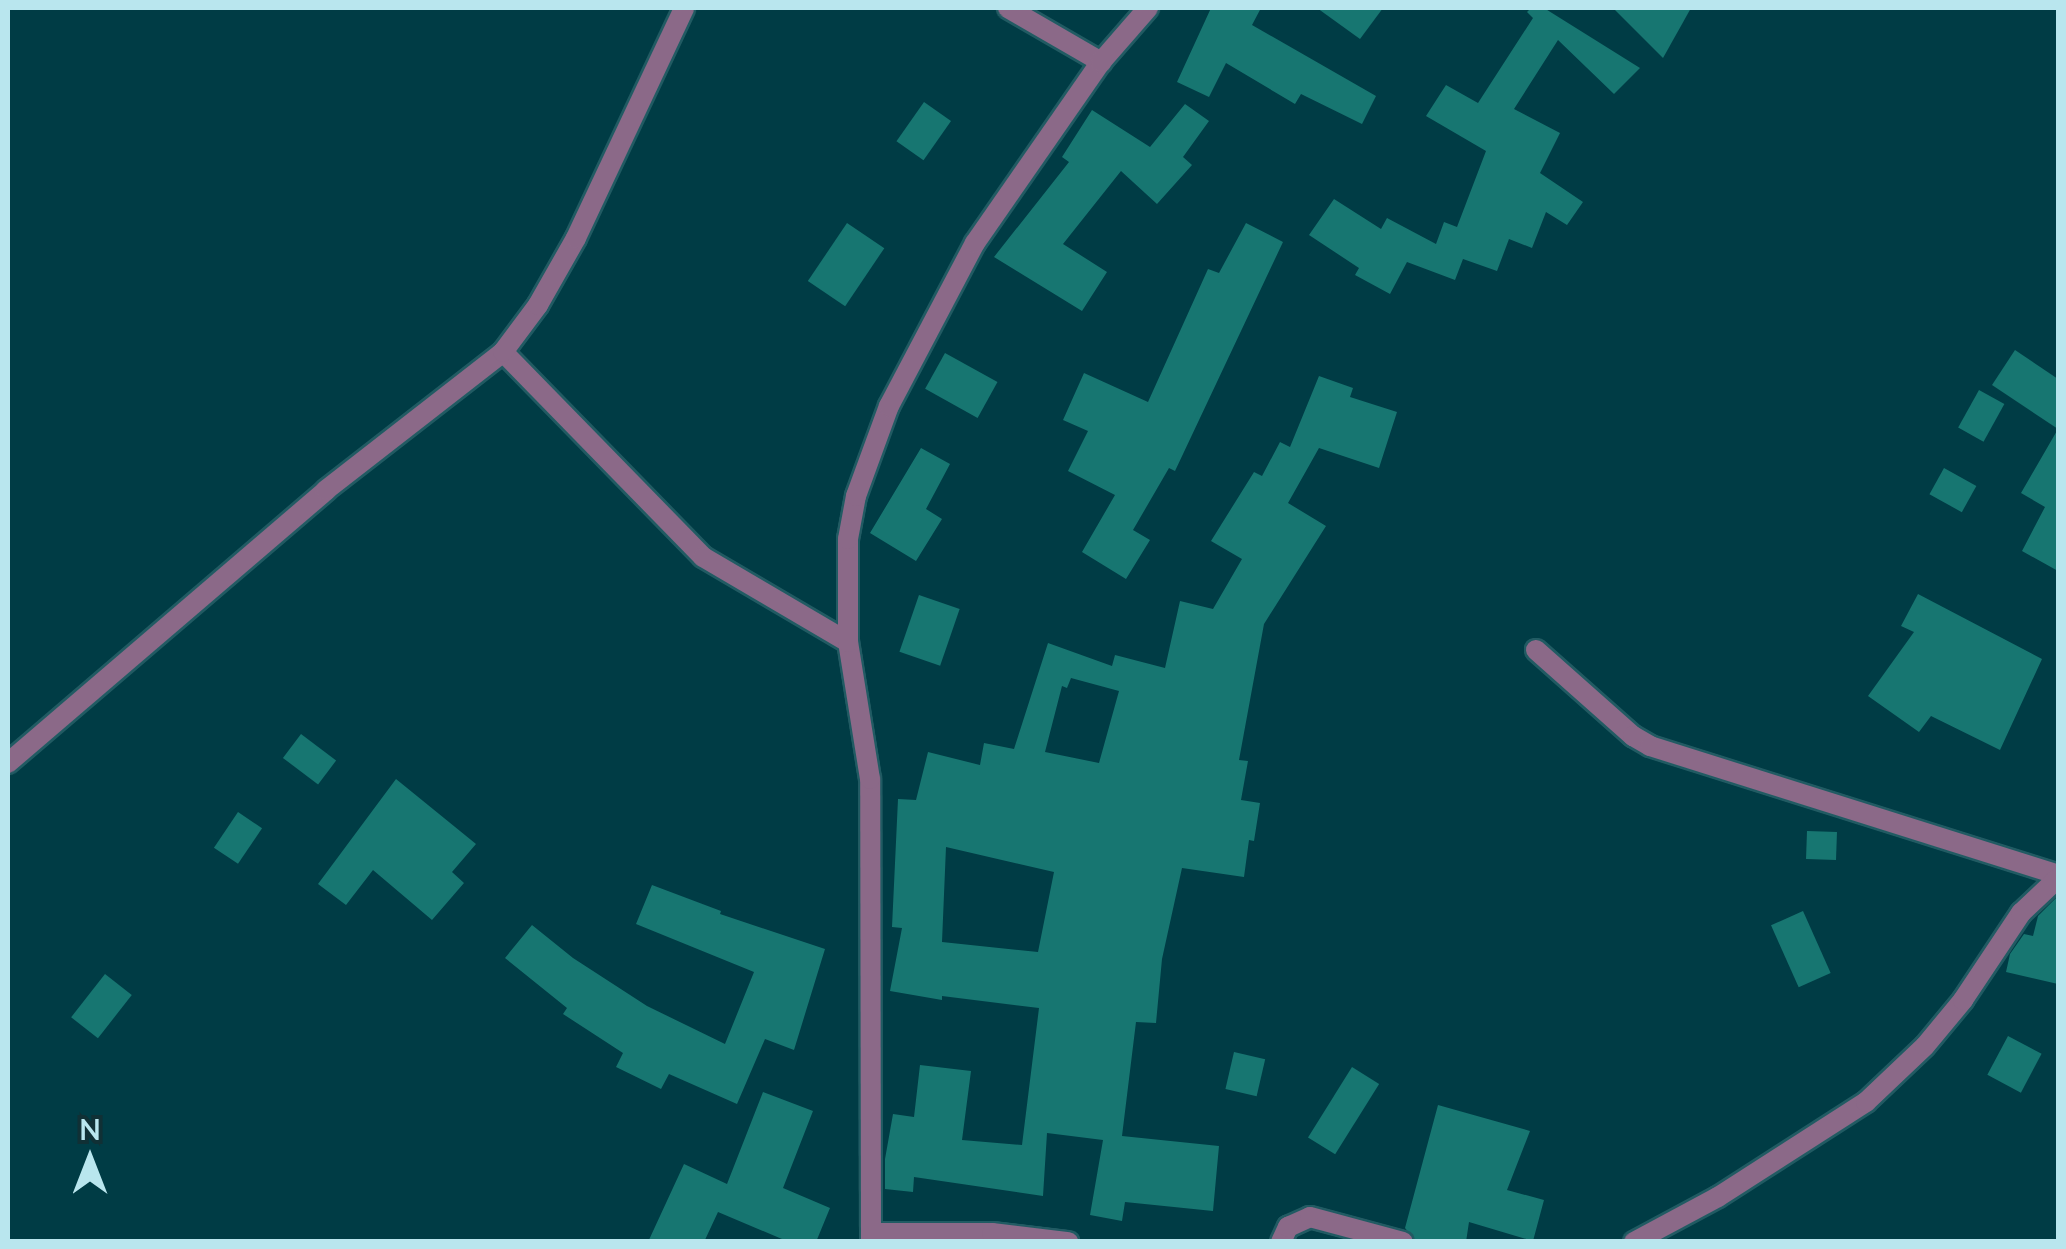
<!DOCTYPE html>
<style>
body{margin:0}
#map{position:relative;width:2066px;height:1249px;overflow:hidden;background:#003c45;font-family:Lato,sans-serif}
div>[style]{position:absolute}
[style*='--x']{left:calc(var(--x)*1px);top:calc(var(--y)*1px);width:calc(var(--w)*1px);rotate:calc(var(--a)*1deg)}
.building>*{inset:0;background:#177671;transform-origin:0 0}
.roads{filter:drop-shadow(2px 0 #215b63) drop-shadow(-2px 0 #215b63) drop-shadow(0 2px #215b63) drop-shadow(0 -2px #215b63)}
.minor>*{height:20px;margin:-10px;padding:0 10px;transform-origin:10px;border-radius:10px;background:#8b6988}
.tertiary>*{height:20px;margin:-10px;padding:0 10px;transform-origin:10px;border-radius:10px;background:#8b6988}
span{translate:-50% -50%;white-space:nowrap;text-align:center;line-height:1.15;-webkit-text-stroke:8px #103035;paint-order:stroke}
.frame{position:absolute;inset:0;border:10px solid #b9e6ee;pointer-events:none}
.north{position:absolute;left:40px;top:1109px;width:100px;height:100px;-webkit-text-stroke:8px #103035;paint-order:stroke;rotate:0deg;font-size:28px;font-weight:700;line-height:40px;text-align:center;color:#b9e6ee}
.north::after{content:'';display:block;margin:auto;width:35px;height:45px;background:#b9e6ee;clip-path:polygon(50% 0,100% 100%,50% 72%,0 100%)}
</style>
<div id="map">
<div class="building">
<div style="clip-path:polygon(1211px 8px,1261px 8px,1252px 25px,1376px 96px,1362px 124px,1301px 94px,1295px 104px,1226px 63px,1209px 97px,1177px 82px)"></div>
<div style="clip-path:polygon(1317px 8px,1383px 8px,1360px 39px)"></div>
<div style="clip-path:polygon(1531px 8px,1544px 8px,1640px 68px,1614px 94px,1558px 40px,1514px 109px,1560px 133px,1540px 173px,1583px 202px,1567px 225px,1546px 212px,1532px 248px,1509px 239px,1497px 271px,1463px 259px,1455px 280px,1407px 262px,1390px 294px,1355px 275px,1359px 268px,1309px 235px,1334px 199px,1381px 229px,1387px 218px,1436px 244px,1444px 222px,1457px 227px,1486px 151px,1426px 116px,1446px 85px,1478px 103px,1533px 18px,1527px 12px)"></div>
<div style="clip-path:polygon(1613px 8px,1691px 8px,1663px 58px)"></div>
<div style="left:924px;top:102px;width:33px;height:48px;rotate:35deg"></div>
<div style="clip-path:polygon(1185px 104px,1209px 121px,1183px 157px,1192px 165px,1157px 204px,1121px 171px,1063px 244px,1107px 272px,1082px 311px,994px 257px,1069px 162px,1062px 157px,1092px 110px,1150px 147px)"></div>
<div style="left:847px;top:223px;width:45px;height:70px;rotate:34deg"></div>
<div style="clip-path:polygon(1246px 223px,1283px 242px,1175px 471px,1169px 468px,1133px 530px,1150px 540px,1126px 579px,1082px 552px,1115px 495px,1068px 471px,1088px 431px,1063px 420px,1084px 373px,1148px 402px,1208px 269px,1219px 273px)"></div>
<div style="clip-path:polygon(2015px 350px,2058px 379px,2058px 429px,1992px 385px)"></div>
<div style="left:945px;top:353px;width:60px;height:41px;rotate:29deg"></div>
<div style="clip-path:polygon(evenodd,1319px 376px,1353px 388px,1350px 397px,1397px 412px,1379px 468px,1319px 448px,1288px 503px,1326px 526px,1264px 624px,1239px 760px,1248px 761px,1241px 800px,1260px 803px,1254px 841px,1249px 840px,1244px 877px,1182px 868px,1162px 959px,1156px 1023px,1136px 1022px,1122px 1136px,1219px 1146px,1213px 1211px,1125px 1202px,1122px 1221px,1090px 1215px,1103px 1140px,1047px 1133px,1043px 1196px,914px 1177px,913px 1192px,885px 1189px,885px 1159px,893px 1114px,914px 1117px,920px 1065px,971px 1071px,962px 1140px,1022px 1145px,1039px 1008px,942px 996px,942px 1000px,890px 991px,902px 928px,892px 927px,898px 799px,916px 800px,928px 752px,980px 765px,984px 743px,1014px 749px,1048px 643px,1112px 666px,1115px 655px,1165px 668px,1180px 601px,1213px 609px,1242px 559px,1211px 541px,1254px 472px,1262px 476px,1280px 442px,1290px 447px,1319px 376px,1071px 678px,1119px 691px,1099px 763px,1045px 752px,1062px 686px,1067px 688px,1071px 678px,1319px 376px,946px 847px,1054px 872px,1038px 952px,942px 942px,946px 847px)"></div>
<div style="left:1979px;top:390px;width:29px;height:43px;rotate:29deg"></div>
<div style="clip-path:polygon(2058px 429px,2058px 571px,2022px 551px,2045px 507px,2021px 493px)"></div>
<div style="clip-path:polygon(921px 448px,950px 464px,926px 509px,942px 519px,916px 561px,870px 533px)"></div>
<div style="left:1944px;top:468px;width:37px;height:30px;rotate:29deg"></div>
<div style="clip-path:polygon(1918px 594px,2042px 659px,2000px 750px,1931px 716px,1919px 732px,1868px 696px,1914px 632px,1901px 626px)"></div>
<div style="left:919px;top:595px;width:43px;height:60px;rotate:19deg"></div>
<div style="left:301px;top:734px;width:44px;height:30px;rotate:37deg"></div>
<div style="clip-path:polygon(396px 779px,476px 844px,452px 872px,464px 883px,432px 920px,373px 870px,346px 905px,318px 884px)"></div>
<div style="left:238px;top:812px;width:29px;height:43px;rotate:34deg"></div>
<div style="left:1807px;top:831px;width:30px;height:28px;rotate:2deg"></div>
<div style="clip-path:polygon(652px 885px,721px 911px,720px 914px,825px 949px,794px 1050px,765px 1039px,737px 1104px,669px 1074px,661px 1089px,616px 1067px,623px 1053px,563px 1014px,567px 1008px,505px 958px,532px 925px,573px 958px,647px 1006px,725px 1044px,754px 972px,636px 924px)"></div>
<div style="clip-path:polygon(2058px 896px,2058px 984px,2006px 972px,2010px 954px,2024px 934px,2033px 936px,2038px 916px)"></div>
<div style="left:1803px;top:911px;width:68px;height:35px;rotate:66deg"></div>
<div style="left:105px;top:974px;width:34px;height:55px;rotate:38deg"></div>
<div style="left:2008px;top:1036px;width:38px;height:44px;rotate:28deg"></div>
<div style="left:1234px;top:1052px;width:32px;height:38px;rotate:13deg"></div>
<div style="left:1352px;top:1067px;width:32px;height:83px;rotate:32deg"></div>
<div style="clip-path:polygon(763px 1092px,813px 1111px,783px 1188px,830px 1208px,816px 1242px,789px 1242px,718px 1212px,704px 1242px,648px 1242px,684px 1164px,727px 1184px)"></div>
<div style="clip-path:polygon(1438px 1105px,1530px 1131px,1507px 1190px,1544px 1200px,1533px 1241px,1469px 1222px,1466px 1242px,1416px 1242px,1405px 1228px)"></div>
</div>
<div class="roads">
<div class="minor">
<div style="--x:1008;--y:8;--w:108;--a:30.1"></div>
<div style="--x:503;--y:352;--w:286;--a:45.7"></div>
<div style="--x:703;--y:557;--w:168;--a:30.4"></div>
<div style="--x:1536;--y:650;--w:130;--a:41.6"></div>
<div style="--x:1633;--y:736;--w:20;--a:30"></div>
<div style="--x:1650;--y:746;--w:428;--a:17.5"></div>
<div style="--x:8;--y:763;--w:419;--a:-40.6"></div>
<div style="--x:326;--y:490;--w:224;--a:-37.9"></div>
<div style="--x:503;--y:352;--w:59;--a:-53.3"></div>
<div style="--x:538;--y:305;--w:77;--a:-60.4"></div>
<div style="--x:576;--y:238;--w:254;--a:-64.8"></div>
<div style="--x:871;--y:1233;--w:121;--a:0"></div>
<div style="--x:992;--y:1233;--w:77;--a:6.8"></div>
<div style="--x:1281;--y:1242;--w:17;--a:-65"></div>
<div style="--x:1288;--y:1227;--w:24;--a:-24"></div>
<div style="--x:1310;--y:1217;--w:96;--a:15"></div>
<div style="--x:1634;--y:1242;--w:95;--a:-28.2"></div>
<div style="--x:1718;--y:1197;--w:176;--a:-32.7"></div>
<div style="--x:1866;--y:1102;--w:81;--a:-43.5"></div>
<div style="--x:1925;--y:1046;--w:60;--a:-50.4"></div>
<div style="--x:1963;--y:1000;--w:105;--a:-56.3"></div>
<div style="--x:2021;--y:913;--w:51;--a:-43.4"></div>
</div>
<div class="tertiary">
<div style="--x:871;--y:1242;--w:463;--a:-90.1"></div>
<div style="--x:870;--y:779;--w:139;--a:-99.1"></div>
<div style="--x:848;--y:642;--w:103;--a:-90"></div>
<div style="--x:848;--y:539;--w:44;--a:-79.5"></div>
<div style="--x:856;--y:496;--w:96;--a:-69.9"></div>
<div style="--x:889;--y:406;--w:184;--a:-62.2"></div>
<div style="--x:975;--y:243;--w:221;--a:-55.2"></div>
<div style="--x:1101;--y:62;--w:72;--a:-49"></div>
</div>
</div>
<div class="frame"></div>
<div class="north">N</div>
</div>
